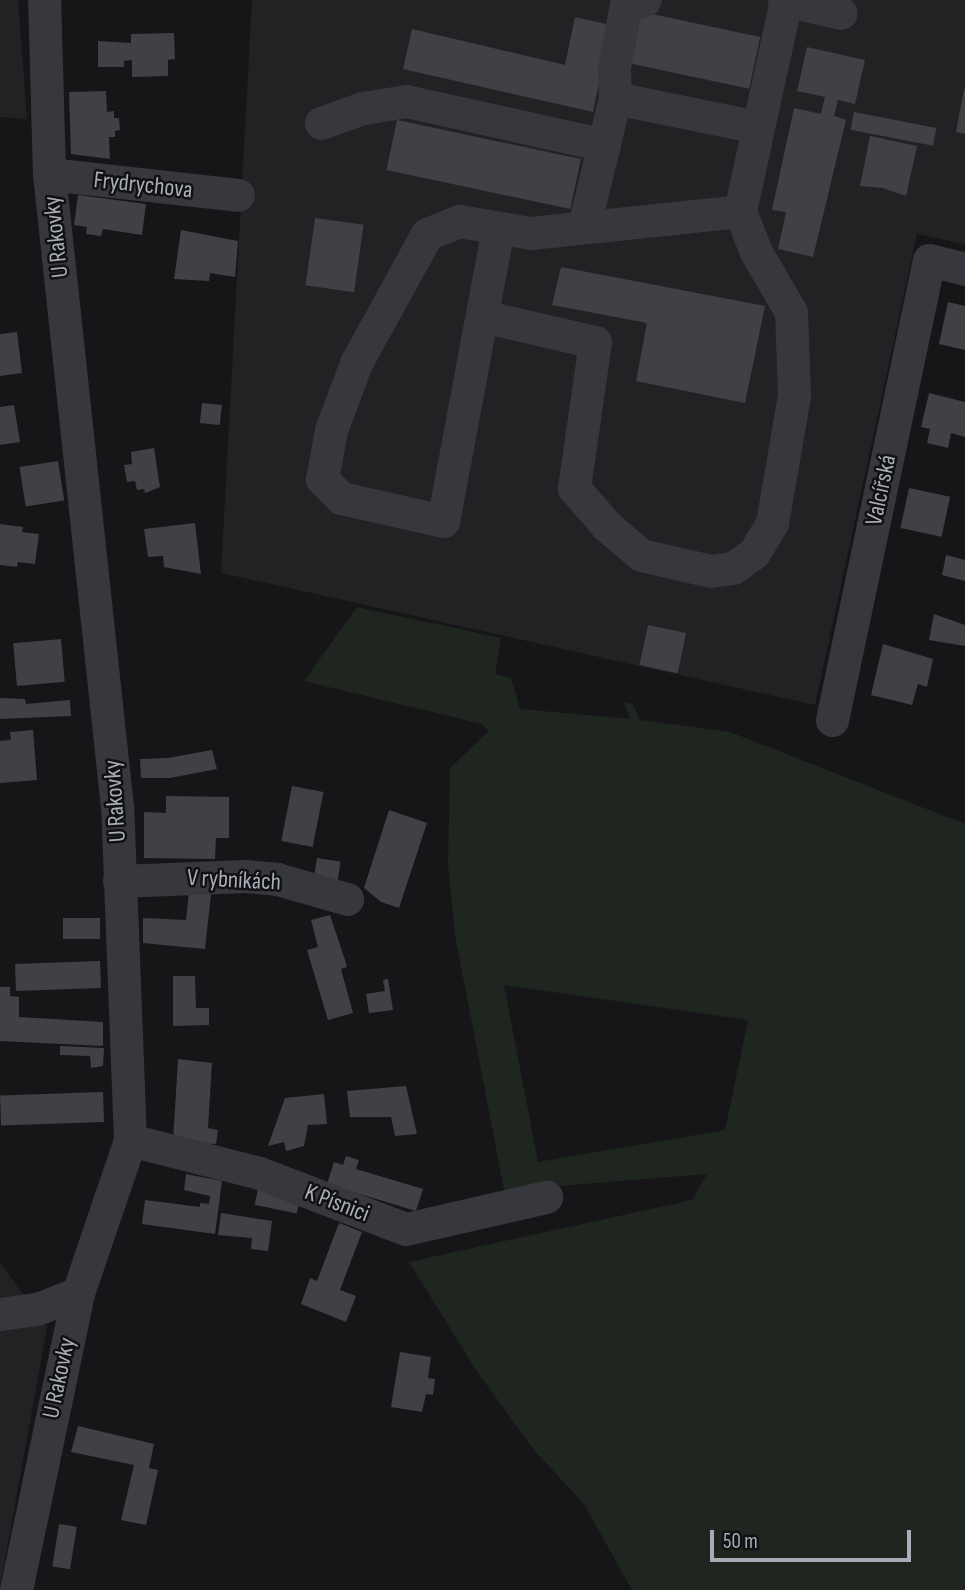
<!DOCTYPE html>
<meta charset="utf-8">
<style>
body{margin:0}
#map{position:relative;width:965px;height:1590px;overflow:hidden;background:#161618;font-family:"Sofia Sans Condensed",sans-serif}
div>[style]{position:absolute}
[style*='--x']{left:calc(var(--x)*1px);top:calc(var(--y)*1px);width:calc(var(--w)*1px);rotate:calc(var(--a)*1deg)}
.built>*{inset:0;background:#222225}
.green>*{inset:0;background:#1e261f}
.building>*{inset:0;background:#404145;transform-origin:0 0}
.minor>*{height:33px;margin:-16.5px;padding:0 16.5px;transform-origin:16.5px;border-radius:16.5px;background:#37383d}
span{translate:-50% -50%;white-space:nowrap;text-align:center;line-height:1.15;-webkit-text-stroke:5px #111113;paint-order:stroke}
.street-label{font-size:24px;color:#a8adb8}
.scale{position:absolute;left:710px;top:1530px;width:201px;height:32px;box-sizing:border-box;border:4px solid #a8adb8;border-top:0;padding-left:9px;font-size:21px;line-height:24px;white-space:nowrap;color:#a8adb8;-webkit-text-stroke:5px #111113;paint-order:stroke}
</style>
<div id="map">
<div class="built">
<div style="clip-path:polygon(0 0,18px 0,27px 119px,0 117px)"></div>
<div style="clip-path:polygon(252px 0,965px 0,965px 244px,917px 234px,815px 705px,221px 573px)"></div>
<div style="clip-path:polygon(0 1262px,47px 1328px,0 1587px)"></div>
</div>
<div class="green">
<div style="clip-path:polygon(evenodd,357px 607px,501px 638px,495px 674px,511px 678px,520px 709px,630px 719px,624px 702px,633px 704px,640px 720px,730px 732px,965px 824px,965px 1590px,632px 1590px,584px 1504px,534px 1450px,476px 1370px,409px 1262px,692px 1200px,707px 1174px,559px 1186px,506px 1200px,455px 935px,448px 865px,450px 768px,489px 731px,482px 724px,304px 681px,357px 607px,504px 985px,748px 1020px,725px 1130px,538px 1162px,504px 985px)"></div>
</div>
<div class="building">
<div style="left:633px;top:10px;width:130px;height:53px;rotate:12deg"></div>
<div style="clip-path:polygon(575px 17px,611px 25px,593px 112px,403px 69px,412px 29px,565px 65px)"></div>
<div style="clip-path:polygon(174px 33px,175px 59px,168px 60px,168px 76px,132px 77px,132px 60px,124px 61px,124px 67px,98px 67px,98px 41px,131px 43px,131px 34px)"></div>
<div style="clip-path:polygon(807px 47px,865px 60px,855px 104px,838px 100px,834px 116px,846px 120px,813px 257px,778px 249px,786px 212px,772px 210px,794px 108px,821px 114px,825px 97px,797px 91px)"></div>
<div style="clip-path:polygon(964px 89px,965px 89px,965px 134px,956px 132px)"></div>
<div style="clip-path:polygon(106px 91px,107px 112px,114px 111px,114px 118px,119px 118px,120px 130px,115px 131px,115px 137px,109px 137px,110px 159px,71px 154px,69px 92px)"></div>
<div style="left:854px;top:112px;width:84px;height:18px;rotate:11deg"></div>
<div style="left:397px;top:120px;width:188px;height:51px;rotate:12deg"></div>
<div style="clip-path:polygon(870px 136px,917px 146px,906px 196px,883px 188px,860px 186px)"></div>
<div style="clip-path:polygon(78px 195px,146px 204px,142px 235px,103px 229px,101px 236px,86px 234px,87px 227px,74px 225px)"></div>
<div style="left:315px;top:218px;width:49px;height:68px;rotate:8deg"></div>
<div style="clip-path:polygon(181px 230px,238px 241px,235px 277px,210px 273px,209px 281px,174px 279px)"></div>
<div style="clip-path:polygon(561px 267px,765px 306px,745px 403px,636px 381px,647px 323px,552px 305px)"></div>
<div style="clip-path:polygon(948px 302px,965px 306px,965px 350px,939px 344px)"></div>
<div style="clip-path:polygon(17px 332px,22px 373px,0 376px,0 334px)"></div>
<div style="clip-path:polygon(929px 393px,965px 402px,965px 437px,951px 433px,948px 448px,927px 443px,930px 429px,921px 427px)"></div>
<div style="left:202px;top:403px;width:20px;height:20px;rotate:6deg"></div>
<div style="clip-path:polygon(14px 405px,20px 442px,0 445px,0 407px)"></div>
<div style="clip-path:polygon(154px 448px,160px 487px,145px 493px,144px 489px,137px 490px,135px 481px,127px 482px,124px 465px,132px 464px,131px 452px)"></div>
<div style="left:58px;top:461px;width:40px;height:39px;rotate:81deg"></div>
<div style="left:909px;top:488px;width:42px;height:41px;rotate:12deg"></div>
<div style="clip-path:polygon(195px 523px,201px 574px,164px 567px,163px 556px,148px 557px,144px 529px)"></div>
<div style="clip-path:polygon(0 524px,23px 527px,22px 532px,39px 534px,35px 564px,18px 562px,17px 567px,0 565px)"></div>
<div style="clip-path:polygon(946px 555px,965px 560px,965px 581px,942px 575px)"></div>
<div style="clip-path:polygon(934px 614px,965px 625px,965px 646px,929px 640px)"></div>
<div style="left:648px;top:625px;width:39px;height:41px;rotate:12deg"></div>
<div style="left:61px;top:639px;width:43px;height:48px;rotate:85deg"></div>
<div style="clip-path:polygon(883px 644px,933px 659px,927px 687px,918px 684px,912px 705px,871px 695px)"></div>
<div style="clip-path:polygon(0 698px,25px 699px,26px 704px,70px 700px,71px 716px,0 719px)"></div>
<div style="clip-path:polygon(33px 730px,37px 780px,0 783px,0 741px,11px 740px,10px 732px)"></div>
<div style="clip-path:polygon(212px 750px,217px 769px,170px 778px,141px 778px,140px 759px,168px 758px)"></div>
<div style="left:292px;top:786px;width:32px;height:56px;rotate:11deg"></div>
<div style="clip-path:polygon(166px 796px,229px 797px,229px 838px,216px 838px,215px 859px,144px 858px,144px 812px,166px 813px)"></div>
<div style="clip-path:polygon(389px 810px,427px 823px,399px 908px,381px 902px,364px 888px)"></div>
<div style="left:317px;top:858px;width:24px;height:20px;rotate:9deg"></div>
<div style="clip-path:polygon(190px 883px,212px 885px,205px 949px,143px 943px,143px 918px,186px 920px)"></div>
<div style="clip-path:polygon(330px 915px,345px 960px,347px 967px,341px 969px,353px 1013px,328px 1020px,307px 950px,318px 947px,311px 920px)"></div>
<div style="left:100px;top:918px;width:21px;height:37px;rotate:90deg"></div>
<div style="left:100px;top:961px;width:27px;height:85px;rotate:88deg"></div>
<div style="clip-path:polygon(173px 976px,195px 976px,196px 1008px,209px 1008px,209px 1025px,173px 1026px)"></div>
<div style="clip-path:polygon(388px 979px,393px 1010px,369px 1013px,366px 994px,385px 991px,383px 980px)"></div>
<div style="clip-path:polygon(0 987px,10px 987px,10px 996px,19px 997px,19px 1017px,103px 1022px,103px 1046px,0 1041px)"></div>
<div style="clip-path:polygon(60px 1046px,104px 1048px,103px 1066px,91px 1068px,90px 1056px,60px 1055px)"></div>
<div style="clip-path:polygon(178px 1059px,212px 1063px,208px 1128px,218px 1130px,216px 1144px,173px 1142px)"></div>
<div style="clip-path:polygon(406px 1086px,417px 1134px,395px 1136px,391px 1117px,350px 1117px,347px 1091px)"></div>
<div style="left:103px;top:1092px;width:30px;height:103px;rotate:88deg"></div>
<div style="clip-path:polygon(324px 1094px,327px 1124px,308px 1125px,304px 1146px,286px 1151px,284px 1142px,268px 1146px,285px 1098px)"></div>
<div style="clip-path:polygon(346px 1156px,359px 1160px,356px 1169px,423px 1189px,416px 1211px,327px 1184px,334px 1162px,343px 1165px)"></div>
<div style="clip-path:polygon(186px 1174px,222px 1181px,215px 1234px,142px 1224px,145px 1200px,200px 1207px,200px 1203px,209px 1204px,210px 1196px,184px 1190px)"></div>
<div style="left:258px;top:1189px;width:43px;height:16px;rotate:12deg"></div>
<div style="clip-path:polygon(221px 1213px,272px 1221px,268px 1251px,251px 1249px,252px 1238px,218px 1235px)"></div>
<div style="clip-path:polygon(339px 1223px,362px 1232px,340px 1290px,356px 1296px,346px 1322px,301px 1304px,310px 1278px,317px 1281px)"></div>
<div style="clip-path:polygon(400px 1352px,431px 1357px,428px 1378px,435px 1379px,433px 1395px,426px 1394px,422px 1412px,391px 1407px)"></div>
<div style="clip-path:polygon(78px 1426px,154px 1444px,149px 1468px,158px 1470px,146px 1525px,121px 1520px,134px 1465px,71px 1452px)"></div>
<div style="left:59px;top:1524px;width:18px;height:43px;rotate:9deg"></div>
</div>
<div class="minor">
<div style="--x:784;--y:0;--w:58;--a:12.8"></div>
<div style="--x:615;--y:98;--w:31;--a:-92"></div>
<div style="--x:614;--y:67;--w:64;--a:-79.2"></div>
<div style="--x:626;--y:4;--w:19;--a:-12"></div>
<div style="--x:321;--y:123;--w:45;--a:-19.7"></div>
<div style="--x:363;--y:108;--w:44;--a:-9.2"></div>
<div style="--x:406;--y:101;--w:203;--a:12.5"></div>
<div style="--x:49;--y:174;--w:190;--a:6.3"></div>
<div style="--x:584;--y:226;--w:132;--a:-76.4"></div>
<div style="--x:615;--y:98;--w:146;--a:11.5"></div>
<div style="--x:498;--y:228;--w:298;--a:100.6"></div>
<div style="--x:443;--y:521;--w:105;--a:-167.3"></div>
<div style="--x:341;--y:498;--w:27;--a:-135"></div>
<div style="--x:322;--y:479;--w:50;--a:-79.6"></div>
<div style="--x:331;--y:430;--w:72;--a:-69.5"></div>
<div style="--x:356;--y:363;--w:147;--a:-61.2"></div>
<div style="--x:427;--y:234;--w:35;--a:-22"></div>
<div style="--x:459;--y:221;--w:73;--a:9.5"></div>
<div style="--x:531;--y:233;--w:210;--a:-6"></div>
<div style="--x:482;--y:316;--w:116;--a:13"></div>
<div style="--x:595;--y:342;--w:148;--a:98.2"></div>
<div style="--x:574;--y:488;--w:49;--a:49.1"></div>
<div style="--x:606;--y:525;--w:46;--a:40.6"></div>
<div style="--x:641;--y:555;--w:72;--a:12.9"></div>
<div style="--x:711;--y:571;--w:22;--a:-8"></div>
<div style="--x:733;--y:568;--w:26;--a:-36"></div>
<div style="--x:754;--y:553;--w:35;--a:-59"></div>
<div style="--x:772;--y:523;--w:129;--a:-80.2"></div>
<div style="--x:794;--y:396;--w:84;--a:-92"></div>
<div style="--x:791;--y:312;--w:69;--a:-120.3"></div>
<div style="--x:756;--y:252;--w:44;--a:-111.3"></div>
<div style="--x:740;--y:211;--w:216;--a:-77.7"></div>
<div style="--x:832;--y:720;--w:470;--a:-78.1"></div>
<div style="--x:929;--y:260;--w:37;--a:14"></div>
<div style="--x:119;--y:881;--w:126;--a:-2.3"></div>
<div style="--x:245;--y:876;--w:32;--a:5"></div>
<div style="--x:277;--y:879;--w:73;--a:15.9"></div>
<div style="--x:130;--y:1140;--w:133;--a:14.3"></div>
<div style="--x:259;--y:1173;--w:157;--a:20.9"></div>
<div style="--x:406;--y:1229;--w:144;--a:-12.9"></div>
<div style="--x:0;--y:1314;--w:37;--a:-8"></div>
<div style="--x:37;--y:1309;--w:44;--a:-21.3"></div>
<div style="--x:16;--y:1590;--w:303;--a:-78.2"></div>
<div style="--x:78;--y:1293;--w:162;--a:-71.2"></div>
<div style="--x:130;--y:1140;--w:333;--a:-92.2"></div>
<div style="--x:117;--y:807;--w:637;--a:-96.13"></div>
<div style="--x:49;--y:174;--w:174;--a:-91.6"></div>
</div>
<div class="street-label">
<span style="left:143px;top:185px;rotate:6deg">Frydrychova</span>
<span style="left:56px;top:237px;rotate:-96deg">U Rakovky</span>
<span style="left:881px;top:490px;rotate:-78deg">Valcířská</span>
<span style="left:115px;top:801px;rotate:-94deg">U Rakovky</span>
<span style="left:234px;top:880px;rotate:3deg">V rybníkách</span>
<span style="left:337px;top:1203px;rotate:21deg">K Písnici</span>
<span style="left:59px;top:1378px;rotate:-78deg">U Rakovky</span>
</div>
<div class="scale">50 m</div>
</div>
